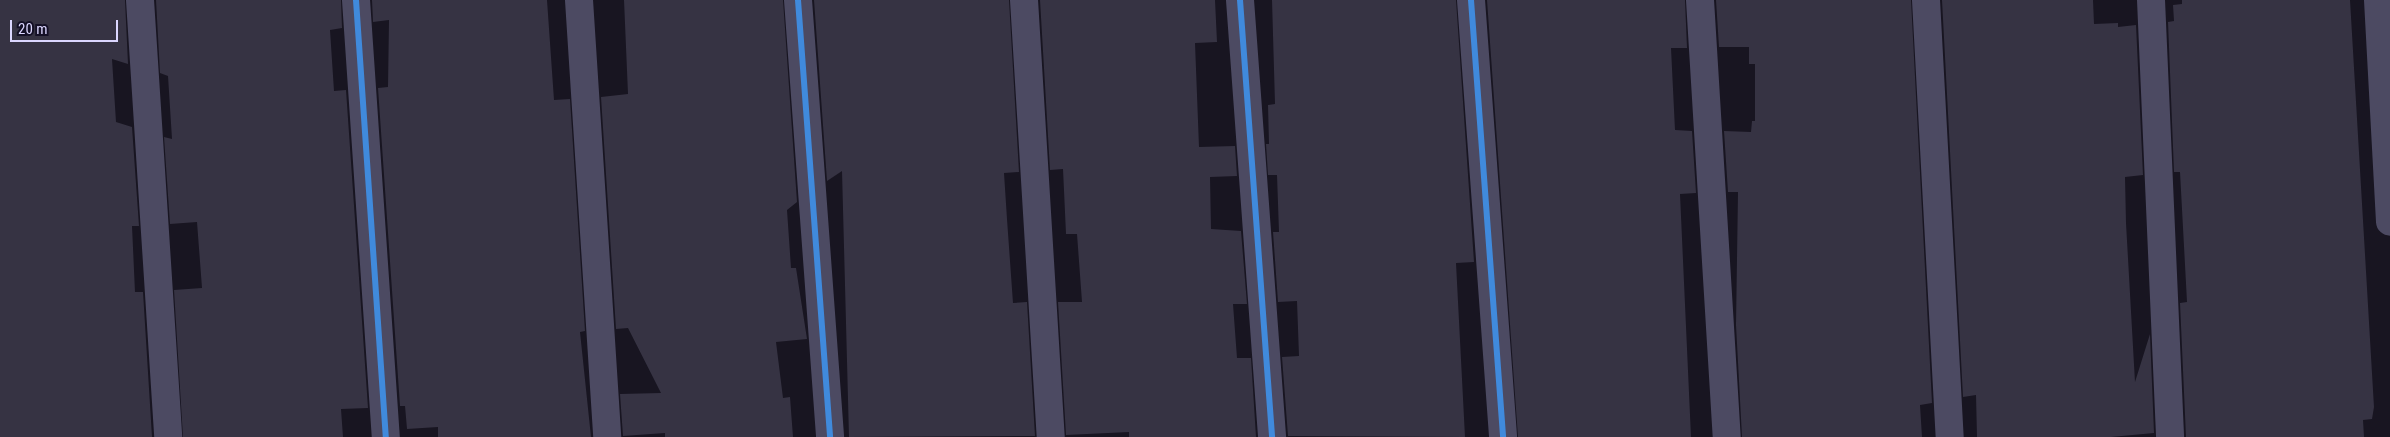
<!DOCTYPE html>
<style>
body{margin:0}
#map{position:relative;width:2390px;height:437px;overflow:hidden;background:#181521;font-family:"Roboto Condensed",sans-serif}
div>[style]{position:absolute}
[style*='--x']{left:calc(var(--x)*1px);top:calc(var(--y)*1px);width:calc(var(--w)*1px);rotate:calc(var(--a)*1deg)}
.building>*{inset:0;background:#363343}
.minor>*{height:28px;margin:-14px;padding:0 14px;transform-origin:14px;border-radius:14px;background:#4c4a62}
.cycleway>*{height:6px;margin:-3px;padding:0 3px;transform-origin:3px;border-radius:3px;background:#408adc}
span{translate:-50% -50%;white-space:nowrap;text-align:center;line-height:1.15;-webkit-text-stroke:4px #141026;paint-order:stroke}
.scale{position:absolute;left:10px;top:20px;width:108px;height:22px;box-sizing:border-box;border:2px solid #dbd6fe;border-top:0;padding-left:6px;font-size:15px;line-height:18px;white-space:nowrap;color:#dbd6fe;-webkit-text-stroke:4px #141026;paint-order:stroke}
</style>
<div id="map">
<div class="building">
<div style="clip-path:polygon(0 0,125px 0,128px 64px,112px 59px,116px 122px,132px 127px,139px 226px,132px 226px,135px 292px,143px 292px,152px 437px,0 437px)"></div>
<div style="clip-path:polygon(156px 0,341px 0,342px 28px,330px 30px,334px 91px,346px 90px,368px 408px,341px 409px,343px 437px,183px 437px,174px 290px,202px 288px,197px 222px,170px 224px,164px 137px,172px 139px,168px 76px,160px 73px)"></div>
<div style="clip-path:polygon(372px 0,547px 0,554px 100px,570px 99px,585px 331px,580px 332px,591px 437px,438px 437px,438px 427px,407px 429px,405px 406px,400px 406px,378px 88px,388px 87px,389px 20px,373px 22px)"></div>
<div style="clip-path:polygon(624px 0,783px 0,797px 202px,787px 210px,791px 268px,796px 268px,807px 339px,776px 342px,783px 398px,790px 397px,793px 437px,665px 437px,665px 433px,623px 436px,620px 394px,661px 393px,628px 328px,616px 329px,601px 97px,628px 94px)"></div>
<div style="clip-path:polygon(814px 0,1009px 0,1019px 172px,1004px 173px,1007px 219px,1013px 303px,1027px 302px,1035px 436px,849px 437px,842px 171px,827px 181px)"></div>
<div style="clip-path:polygon(1040px 0,1215px 0,1217px 42px,1195px 43px,1199px 147px,1235px 146px,1237px 176px,1210px 177px,1211px 229px,1241px 231px,1247px 304px,1233px 304px,1237px 358px,1251px 358px,1256px 437px,1129px 437px,1129px 432px,1066px 435px,1058px 302px,1082px 302px,1077px 234px,1066px 234px,1063px 169px,1050px 170px)"></div>
<div style="clip-path:polygon(1272px 0,1456px 0,1474px 262px,1456px 263px,1465px 437px,1288px 436px,1282px 357px,1299px 356px,1297px 301px,1278px 302px,1273px 232px,1279px 232px,1277px 175px,1268px 175px,1266px 144px,1269px 144px,1268px 105px,1275px 104px)"></div>
<div style="clip-path:polygon(1487px 0,1685px 0,1687px 48px,1671px 48px,1675px 130px,1692px 131px,1696px 193px,1680px 194px,1691px 437px,1518px 437px)"></div>
<div style="clip-path:polygon(1716px 0,1911px 0,1932px 403px,1920px 405px,1922px 437px,1742px 437px,1736px 325px,1738px 192px,1728px 192px,1724px 131px,1751px 132px,1752px 121px,1755px 121px,1755px 64px,1749px 64px,1749px 47px,1719px 47px)"></div>
<div style="clip-path:polygon(1942px 0,2093px 0,2094px 24px,2118px 23px,2118px 27px,2136px 25px,2143px 175px,2125px 177px,2126px 223px,2135px 382px,2150px 334px,2154px 433px,2111px 437px,1977px 437px,1976px 395px,1963px 397px)"></div>
<div style="clip-path:polygon(2182px 0,2350px 0,2374px 407px,2372px 419px,2363px 420px,2364px 437px,2186px 437px,2180px 303px,2187px 302px,2180px 172px,2174px 172px,2168px 22px,2174px 21px,2173px 5px,2182px 4px)"></div>
</div>
<div class="minor">
<div style="--x:140;--y:0;--w:438;--a:86.3"></div>
<div style="--x:356;--y:0;--w:438;--a:86.1"></div>
<div style="--x:579;--y:0;--w:438;--a:86.3"></div>
<div style="--x:798;--y:0;--w:438;--a:85.8"></div>
<div style="--x:1024;--y:0;--w:438;--a:86.5"></div>
<div style="--x:1240;--y:0;--w:438;--a:85.8"></div>
<div style="--x:1471;--y:0;--w:438;--a:85.8"></div>
<div style="--x:1700;--y:0;--w:438;--a:86.5"></div>
<div style="--x:1926;--y:0;--w:438;--a:86.9"></div>
<div style="--x:2151;--y:0;--w:437;--a:87.5"></div>
<div style="--x:2378;--y:0;--w:222;--a:86.9"></div>
</div>
<div class="cycleway">
<div style="--x:356;--y:0;--w:438;--a:86.1"></div>
<div style="--x:798;--y:0;--w:438;--a:85.8"></div>
<div style="--x:1240;--y:0;--w:438;--a:85.8"></div>
<div style="--x:1471;--y:0;--w:438;--a:85.8"></div>
</div>
<div class="scale">20 m</div>
</div>
